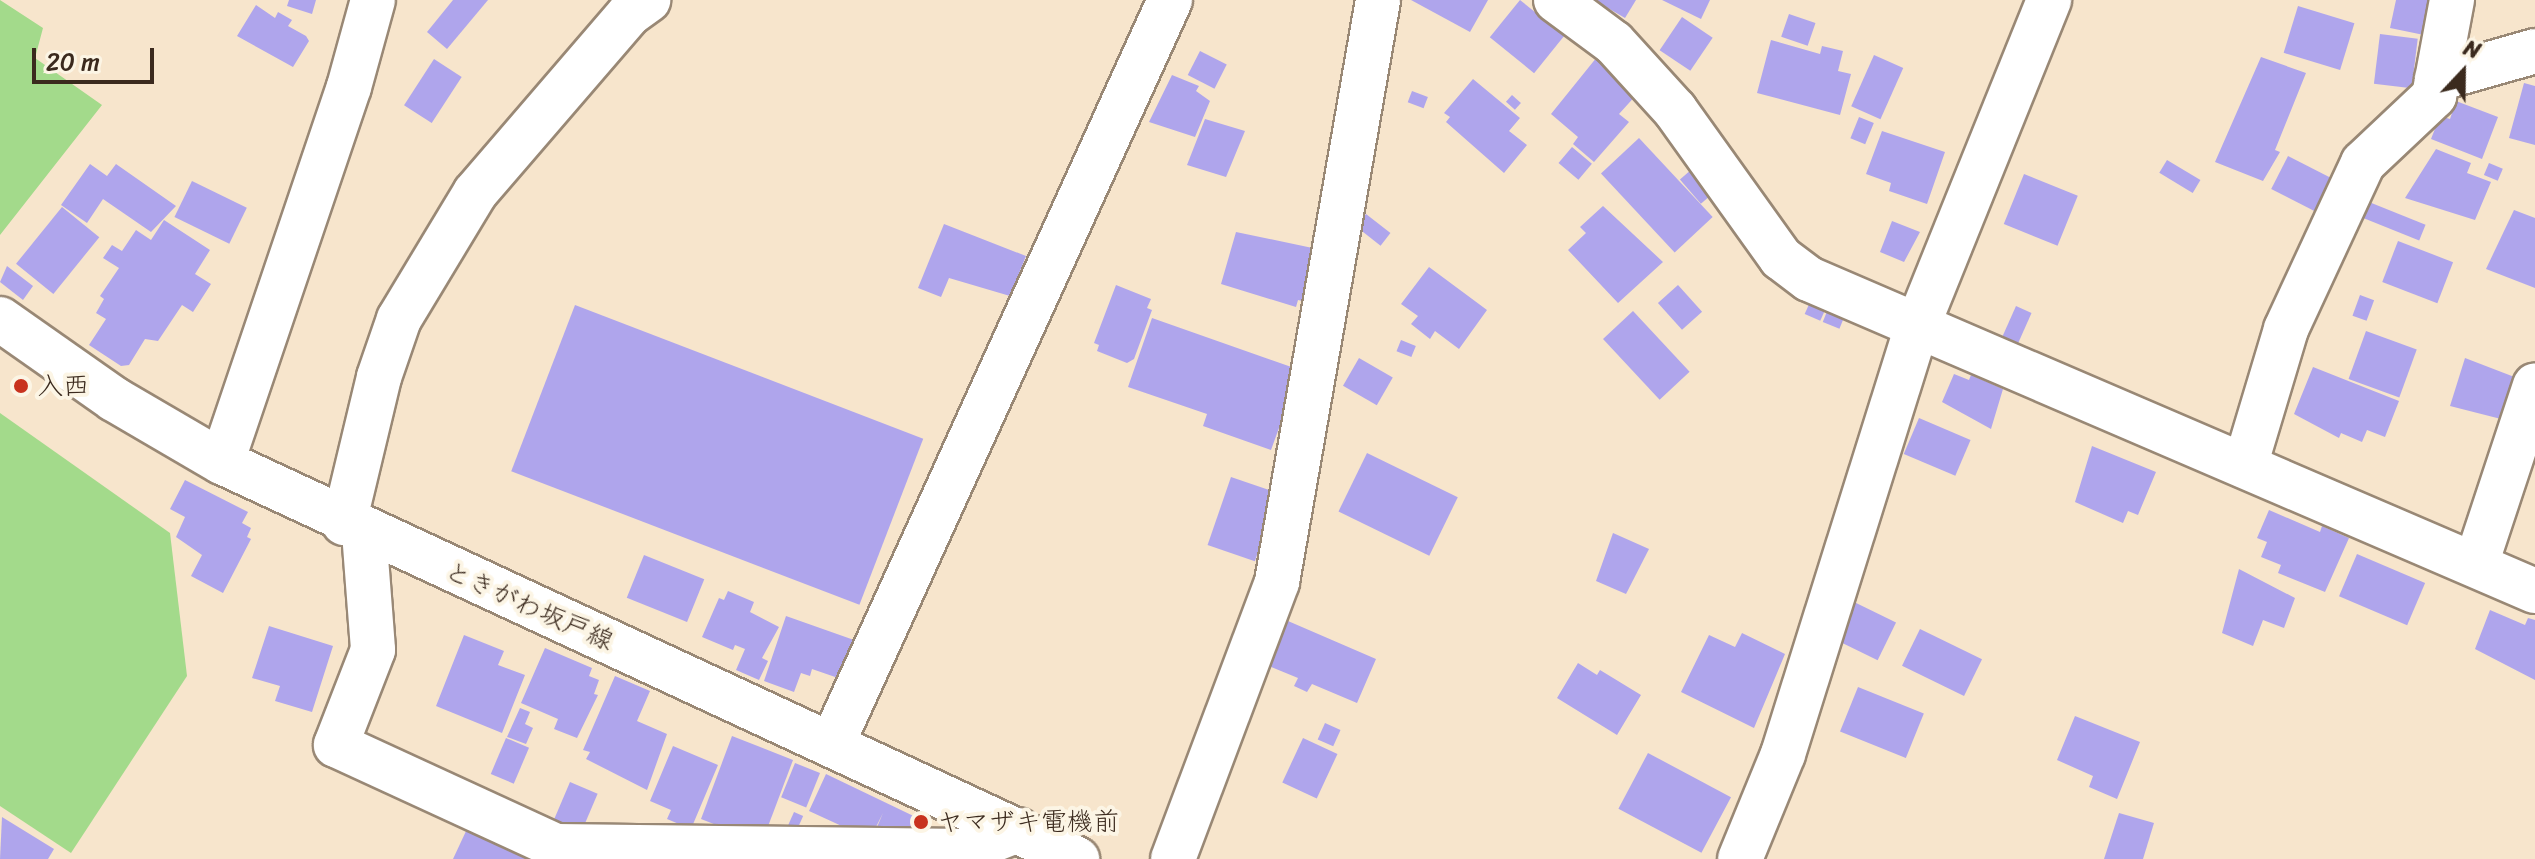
<!DOCTYPE html>
<meta charset="utf-8">
<style>
body{margin:0}
#map{position:relative;width:2535px;height:859px;overflow:hidden;background:#f7e5cc;font-family:Sriracha,"Klee One",sans-serif}
div>[style]{position:absolute}
[style*='--x']{left:calc(var(--x)*1px);top:calc(var(--y)*1px);width:calc(var(--w)*1px);rotate:calc(var(--a)*1deg)}
.green>*{inset:0;background:#a3da8b}
.building>*{inset:0;background:#afa5ec;transform-origin:0 0}
.roads{filter:drop-shadow(2px 0 #998875) drop-shadow(-2px 0 #998875) drop-shadow(0 2px #998875) drop-shadow(0 -2px #998875)}
.minor>*{height:44px;margin:-22px;padding:0 22px;transform-origin:22px;border-radius:22px;background:#fff}
.major>*{height:44px;margin:-22px;padding:0 22px;transform-origin:22px;border-radius:22px;background:#fff}
.dots>*{width:22px;height:22px;translate:-50% -50%;box-sizing:border-box;border:4px solid #fcf5e5;border-radius:50%}
span{translate:-50% -50%;white-space:nowrap;text-align:center;line-height:1.15;-webkit-text-stroke:8px #fcf5e5;paint-order:stroke}
.poi-label{font-size:26px;color:#3b2a1e}
.left{translate:0 -50%;text-align:left}
.street-label{font-size:26px;color:#3b2a1e}
.north{position:absolute;left:2423px;top:32px;width:80px;height:80px;-webkit-text-stroke:6px #fcf5e5;paint-order:stroke;rotate:22deg;font-size:22px;font-weight:700;line-height:32px;text-align:center;color:#3b2a1e}
.north::after{content:'';display:block;margin:auto;width:28px;height:36px;background:#3b2a1e;clip-path:polygon(50% 0,100% 100%,50% 72%,0 100%)}
.scale{position:absolute;left:32px;top:48px;width:122px;height:36px;box-sizing:border-box;border:4px solid #3b2a1e;border-top:0;padding-left:10px;font-size:24px;line-height:28px;white-space:nowrap;color:#3b2a1e;-webkit-text-stroke:6px #fcf5e5;paint-order:stroke}
</style>
<div id="map">
<div class="green">
<div style="clip-path:polygon(0 0,43px 28px,35px 58px,102px 105px,0 235px)"></div>
<div style="clip-path:polygon(0 413px,170px 533px,187px 676px,71px 853px,0 806px)"></div>
</div>
<div class="building">
<div style="clip-path:polygon(289px 0,316px 0,312px 14px,287px 6px)"></div>
<div style="clip-path:polygon(453px 0,488px 0,447px 49px,427px 32px)"></div>
<div style="clip-path:polygon(1411px 0,1488px 0,1470px 32px)"></div>
<div style="left:1520px;top:0;width:57px;height:48px;rotate:39deg"></div>
<div style="clip-path:polygon(1594px 0,1636px 0,1625px 18px)"></div>
<div style="clip-path:polygon(1662px 0,1710px 0,1701px 19px)"></div>
<div style="clip-path:polygon(2396px 0,2432px 0,2424px 35px,2390px 28px)"></div>
<div style="clip-path:polygon(256px 5px,275px 18px,278px 12px,292px 20px,288px 26px,306px 36px,309px 41px,293px 67px,237px 36px)"></div>
<div style="left:2298px;top:6px;width:59px;height:49px;rotate:17deg"></div>
<div style="left:1789px;top:14px;width:28px;height:24px;rotate:19deg"></div>
<div style="left:1682px;top:17px;width:37px;height:40px;rotate:34deg"></div>
<div style="left:2380px;top:34px;width:38px;height:50px;rotate:7deg"></div>
<div style="clip-path:polygon(1771px 40px,1820px 54px,1822px 46px,1843px 51px,1838px 71px,1851px 74px,1840px 115px,1757px 93px)"></div>
<div style="left:1200px;top:51px;width:30px;height:27px;rotate:27deg"></div>
<div style="left:1874px;top:55px;width:32px;height:56px;rotate:24deg"></div>
<div style="clip-path:polygon(1597px 57px,1638px 93px,1619px 114px,1629px 122px,1594px 162px,1573px 144px,1578px 137px,1551px 114px)"></div>
<div style="clip-path:polygon(2261px 57px,2306px 73px,2275px 150px,2280px 152px,2263px 181px,2215px 162px)"></div>
<div style="left:434px;top:59px;width:33px;height:55px;rotate:33deg"></div>
<div style="clip-path:polygon(1172px 75px,1199px 86px,1196px 91px,1210px 101px,1195px 137px,1149px 122px)"></div>
<div style="clip-path:polygon(1473px 79px,1520px 118px,1509px 131px,1527px 145px,1504px 173px,1446px 122px,1450px 117px,1444px 113px)"></div>
<div style="clip-path:polygon(2524px 83px,2535px 86px,2535px 145px,2509px 138px)"></div>
<div style="left:1412px;top:91px;width:17px;height:12px;rotate:21deg"></div>
<div style="left:1512px;top:95px;width:12px;height:9px;rotate:42deg"></div>
<div style="clip-path:polygon(2456px 101px,2498px 117px,2482px 159px,2431px 139px,2440px 116px,2450px 119px)"></div>
<div style="left:1859px;top:117px;width:16px;height:23px;rotate:22deg"></div>
<div style="clip-path:polygon(1205px 119px,1245px 131px,1226px 177px,1187px 165px)"></div>
<div style="clip-path:polygon(1882px 131px,1945px 152px,1927px 204px,1889px 191px,1891px 183px,1866px 174px)"></div>
<div style="left:1639px;top:138px;width:108px;height:52px;rotate:47deg"></div>
<div style="left:1572px;top:147px;width:26px;height:21px;rotate:40deg"></div>
<div style="clip-path:polygon(2436px 149px,2471px 163px,2467px 173px,2491px 182px,2475px 220px,2405px 198px)"></div>
<div style="left:2288px;top:156px;width:55px;height:37px;rotate:27deg"></div>
<div style="left:2167px;top:160px;width:39px;height:15px;rotate:31deg"></div>
<div style="left:2489px;top:163px;width:15px;height:13px;rotate:23deg"></div>
<div style="clip-path:polygon(90px 164px,107px 176px,116px 164px,176px 206px,151px 232px,103px 199px,87px 223px,61px 205px)"></div>
<div style="left:1692px;top:169px;width:32px;height:16px;rotate:49deg"></div>
<div style="left:2024px;top:174px;width:58px;height:54px;rotate:22deg"></div>
<div style="left:192px;top:181px;width:61px;height:40px;rotate:26deg"></div>
<div style="left:2369px;top:202px;width:61px;height:17px;rotate:22deg"></div>
<div style="clip-path:polygon(1603px 206px,1663px 262px,1618px 303px,1568px 250px,1586px 233px,1580px 227px)"></div>
<div style="left:62px;top:207px;width:48px;height:73px;rotate:39deg"></div>
<div style="clip-path:polygon(2514px 210px,2535px 218px,2535px 288px,2486px 269px)"></div>
<div style="left:1366px;top:214px;width:31px;height:16px;rotate:38deg"></div>
<div style="clip-path:polygon(164px 220px,210px 250px,195px 274px,211px 284px,193px 312px,182px 305px,158px 341px,145px 339px,129px 365px,121px 366px,89px 345px,106px 319px,96px 313px,104px 299px,100px 296px,119px 268px,103px 258px,112px 245px,122px 251px,136px 230px,151px 240px)"></div>
<div style="clip-path:polygon(1892px 221px,1920px 232px,1904px 262px,1880px 252px)"></div>
<div style="clip-path:polygon(944px 224px,1026px 256px,1010px 296px,949px 278px,941px 297px,918px 288px)"></div>
<div style="clip-path:polygon(1236px 232px,1322px 250px,1307px 302px,1298px 300px,1296px 307px,1221px 284px)"></div>
<div style="left:2398px;top:241px;width:59px;height:44px;rotate:21deg"></div>
<div style="clip-path:polygon(7px 266px,33px 286px,23px 300px,0 282px)"></div>
<div style="clip-path:polygon(1429px 267px,1487px 310px,1459px 349px,1435px 331px,1430px 339px,1411px 324px,1418px 316px,1401px 304px)"></div>
<div style="clip-path:polygon(1116px 285px,1151px 299px,1147px 308px,1152px 310px,1134px 359px,1127px 363px,1097px 351px,1099px 345px,1094px 343px)"></div>
<div style="left:1678px;top:285px;width:36px;height:27px;rotate:48deg"></div>
<div style="left:2360px;top:295px;width:15px;height:22px;rotate:20deg"></div>
<div style="left:1810px;top:302px;width:17px;height:13px;rotate:24deg"></div>
<div style="left:575px;top:305px;width:373px;height:178px;rotate:21deg"></div>
<div style="left:2016px;top:306px;width:17px;height:35px;rotate:24deg"></div>
<div style="left:1828px;top:309px;width:18px;height:14px;rotate:22deg"></div>
<div style="left:1633px;top:311px;width:83px;height:41px;rotate:47deg"></div>
<div style="clip-path:polygon(1152px 318px,1300px 370px,1271px 450px,1203px 426px,1207px 414px,1128px 387px)"></div>
<div style="left:2366px;top:331px;width:54px;height:51px;rotate:20deg"></div>
<div style="left:1401px;top:340px;width:16px;height:12px;rotate:22deg"></div>
<div style="left:1359px;top:358px;width:39px;height:32px;rotate:30deg"></div>
<div style="clip-path:polygon(2465px 358px,2517px 378px,2501px 419px,2450px 406px)"></div>
<div style="clip-path:polygon(2313px 367px,2399px 401px,2385px 437px,2367px 430px,2362px 442px,2341px 433px,2339px 438px,2294px 414px)"></div>
<div style="clip-path:polygon(1954px 374px,1969px 380px,1971px 375px,2003px 389px,1991px 429px,1942px 402px)"></div>
<div style="left:1919px;top:418px;width:56px;height:39px;rotate:23deg"></div>
<div style="clip-path:polygon(2092px 446px,2156px 472px,2138px 515px,2128px 511px,2123px 523px,2075px 502px)"></div>
<div style="left:1367px;top:453px;width:101px;height:65px;rotate:26deg"></div>
<div style="left:1231px;top:477px;width:50px;height:72px;rotate:19deg"></div>
<div style="clip-path:polygon(185px 480px,248px 512px,242px 523px,251px 528px,247px 537px,251px 539px,223px 593px,191px 576px,202px 555px,176px 537px,185px 517px,170px 509px)"></div>
<div style="clip-path:polygon(2269px 510px,2320px 532px,2322px 526px,2349px 538px,2325px 592px,2278px 573px,2281px 565px,2261px 557px,2267px 542px,2257px 538px)"></div>
<div style="clip-path:polygon(1613px 533px,1649px 549px,1626px 594px,1596px 581px)"></div>
<div style="left:2357px;top:554px;width:74px;height:46px;rotate:23deg"></div>
<div style="left:644px;top:555px;width:65px;height:46px;rotate:22deg"></div>
<div style="clip-path:polygon(2239px 569px,2295px 598px,2284px 628px,2263px 620px,2253px 646px,2222px 633px)"></div>
<div style="clip-path:polygon(728px 591px,754px 602px,750px 612px,779px 627px,762px 658px,768px 661px,759px 680px,736px 670px,745px 649px,735px 645px,733px 650px,702px 637px,719px 598px,724px 600px)"></div>
<div style="left:1852px;top:601px;width:49px;height:42px;rotate:26deg"></div>
<div style="clip-path:polygon(2490px 610px,2525px 625px,2528px 618px,2535px 620px,2535px 680px,2475px 649px)"></div>
<div style="clip-path:polygon(786px 616px,854px 640px,841px 679px,812px 669px,810px 676px,801px 673px,794px 692px,764px 681px)"></div>
<div style="clip-path:polygon(1288px 621px,1376px 659px,1357px 703px,1312px 684px,1307px 692px,1294px 686px,1298px 678px,1269px 666px)"></div>
<div style="clip-path:polygon(269px 626px,333px 646px,312px 712px,275px 701px,280px 686px,252px 678px)"></div>
<div style="left:1920px;top:629px;width:69px;height:41px;rotate:26deg"></div>
<div style="clip-path:polygon(1742px 633px,1785px 654px,1754px 728px,1681px 692px,1709px 635px,1735px 647px)"></div>
<div style="clip-path:polygon(464px 635px,504px 651px,498px 665px,525px 675px,502px 733px,436px 706px)"></div>
<div style="clip-path:polygon(545px 648px,592px 668px,589px 676px,599px 680px,594px 694px,598px 695px,577px 738px,554px 729px,558px 719px,521px 703px)"></div>
<div style="clip-path:polygon(1578px 663px,1597px 675px,1600px 670px,1641px 695px,1617px 735px,1557px 698px)"></div>
<div style="clip-path:polygon(615px 676px,650px 691px,637px 721px,667px 734px,647px 790px,586px 759px,590px 752px,583px 750px)"></div>
<div style="left:1858px;top:687px;width:71px;height:48px;rotate:22deg"></div>
<div style="clip-path:polygon(520px 708px,530px 712px,525px 724px,533px 728px,526px 744px,507px 737px)"></div>
<div style="clip-path:polygon(2075px 716px,2140px 742px,2117px 799px,2089px 787px,2093px 776px,2057px 760px)"></div>
<div style="left:1325px;top:723px;width:17px;height:18px;rotate:24deg"></div>
<div style="clip-path:polygon(732px 736px,793px 760px,764px 837px,747px 837px,701px 819px)"></div>
<div style="left:506px;top:738px;width:25px;height:39px;rotate:23deg"></div>
<div style="left:1303px;top:738px;width:38px;height:49px;rotate:25deg"></div>
<div style="clip-path:polygon(673px 746px,718px 765px,691px 829px,667px 819px,671px 810px,650px 801px)"></div>
<div style="left:1648px;top:753px;width:94px;height:63px;rotate:28deg"></div>
<div style="left:795px;top:763px;width:27px;height:37px;rotate:22deg"></div>
<div style="clip-path:polygon(826px 774px,926px 822px,918px 839px,874px 834px,883px 813px,870px 839px,809px 811px)"></div>
<div style="left:570px;top:782px;width:30px;height:43px;rotate:23deg"></div>
<div style="left:794px;top:812px;width:10px;height:24px;rotate:24deg"></div>
<div style="clip-path:polygon(2119px 813px,2154px 823px,2143px 859px,2104px 859px)"></div>
<div style="clip-path:polygon(2px 817px,54px 849px,48px 859px,0 859px)"></div>
<div style="clip-path:polygon(467px 829px,533px 859px,453px 859px)"></div>
</div>
<div class="roads">
<div class="minor">
<div style="--x:1556;--y:0;--w:72;--a:36.6"></div>
<div style="--x:1614;--y:43;--w:91;--a:47.7"></div>
<div style="--x:1675;--y:110;--w:182;--a:54.4"></div>
<div style="--x:1781;--y:258;--w:35;--a:37"></div>
<div style="--x:1809;--y:279;--w:790;--a:23.26"></div>
<div style="--x:2437;--y:79;--w:102;--a:-15.9"></div>
<div style="--x:222;--y:462;--w:396;--a:-71.3"></div>
<div style="--x:349;--y:87;--w:90;--a:-74.6"></div>
<div style="--x:2245;--y:466;--w:143;--a:-73.3"></div>
<div style="--x:2286;--y:329;--w:183;--a:-65.1"></div>
<div style="--x:2363;--y:163;--w:98;--a:-43.3"></div>
<div style="--x:2434;--y:96;--w:98;--a:-79.4"></div>
<div style="--x:344;--y:523;--w:150;--a:-76.5"></div>
<div style="--x:379;--y:377;--w:61;--a:-71"></div>
<div style="--x:399;--y:319;--w:147;--a:-58.9"></div>
<div style="--x:475;--y:193;--w:236;--a:-49.3"></div>
<div style="--x:629;--y:14;--w:24;--a:-36"></div>
<div style="--x:364;--y:532;--w:118;--a:85.6"></div>
<div style="--x:373;--y:650;--w:102;--a:111.3"></div>
<div style="--x:336;--y:745;--w:242;--a:24.7"></div>
<div style="--x:556;--y:846;--w:409;--a:0.7"></div>
<div style="--x:965;--y:851;--w:57;--a:-21.6"></div>
<div style="--x:2476;--y:564;--w:188;--a:-71.7"></div>
<div style="--x:833;--y:742;--w:815;--a:-65.57"></div>
<div style="--x:1173;--y:859;--w:296;--a:-69.4"></div>
<div style="--x:1277;--y:582;--w:591;--a:-80.15"></div>
<div style="--x:1740;--y:859;--w:113;--a:-67.7"></div>
<div style="--x:1783;--y:754;--w:448;--a:-72.6"></div>
<div style="--x:1917;--y:327;--w:353;--a:-68"></div>
</div>
<div class="major">
<div style="--x:0;--y:319;--w:139;--a:35.1"></div>
<div style="--x:114;--y:399;--w:125;--a:30.3"></div>
<div style="--x:222;--y:462;--w:943;--a:24.91"></div>
</div>
</div>
<div class="dots">
<div style="left:21px;top:386px;background:#c8321e"></div>
<div style="left:921px;top:822px;background:#c8321e"></div>
</div>
<div class="poi-label">
<span class="left" style="left:37px;top:386px">入西</span>
<span class="left" style="left:937px;top:822px">ヤマザキ電機前</span>
</div>
<div class="street-label">
<span style="left:529px;top:606px;rotate:24deg">ときがわ坂戸線</span>
</div>
<div class="north">N</div>
<div class="scale">20 m</div>
</div>
